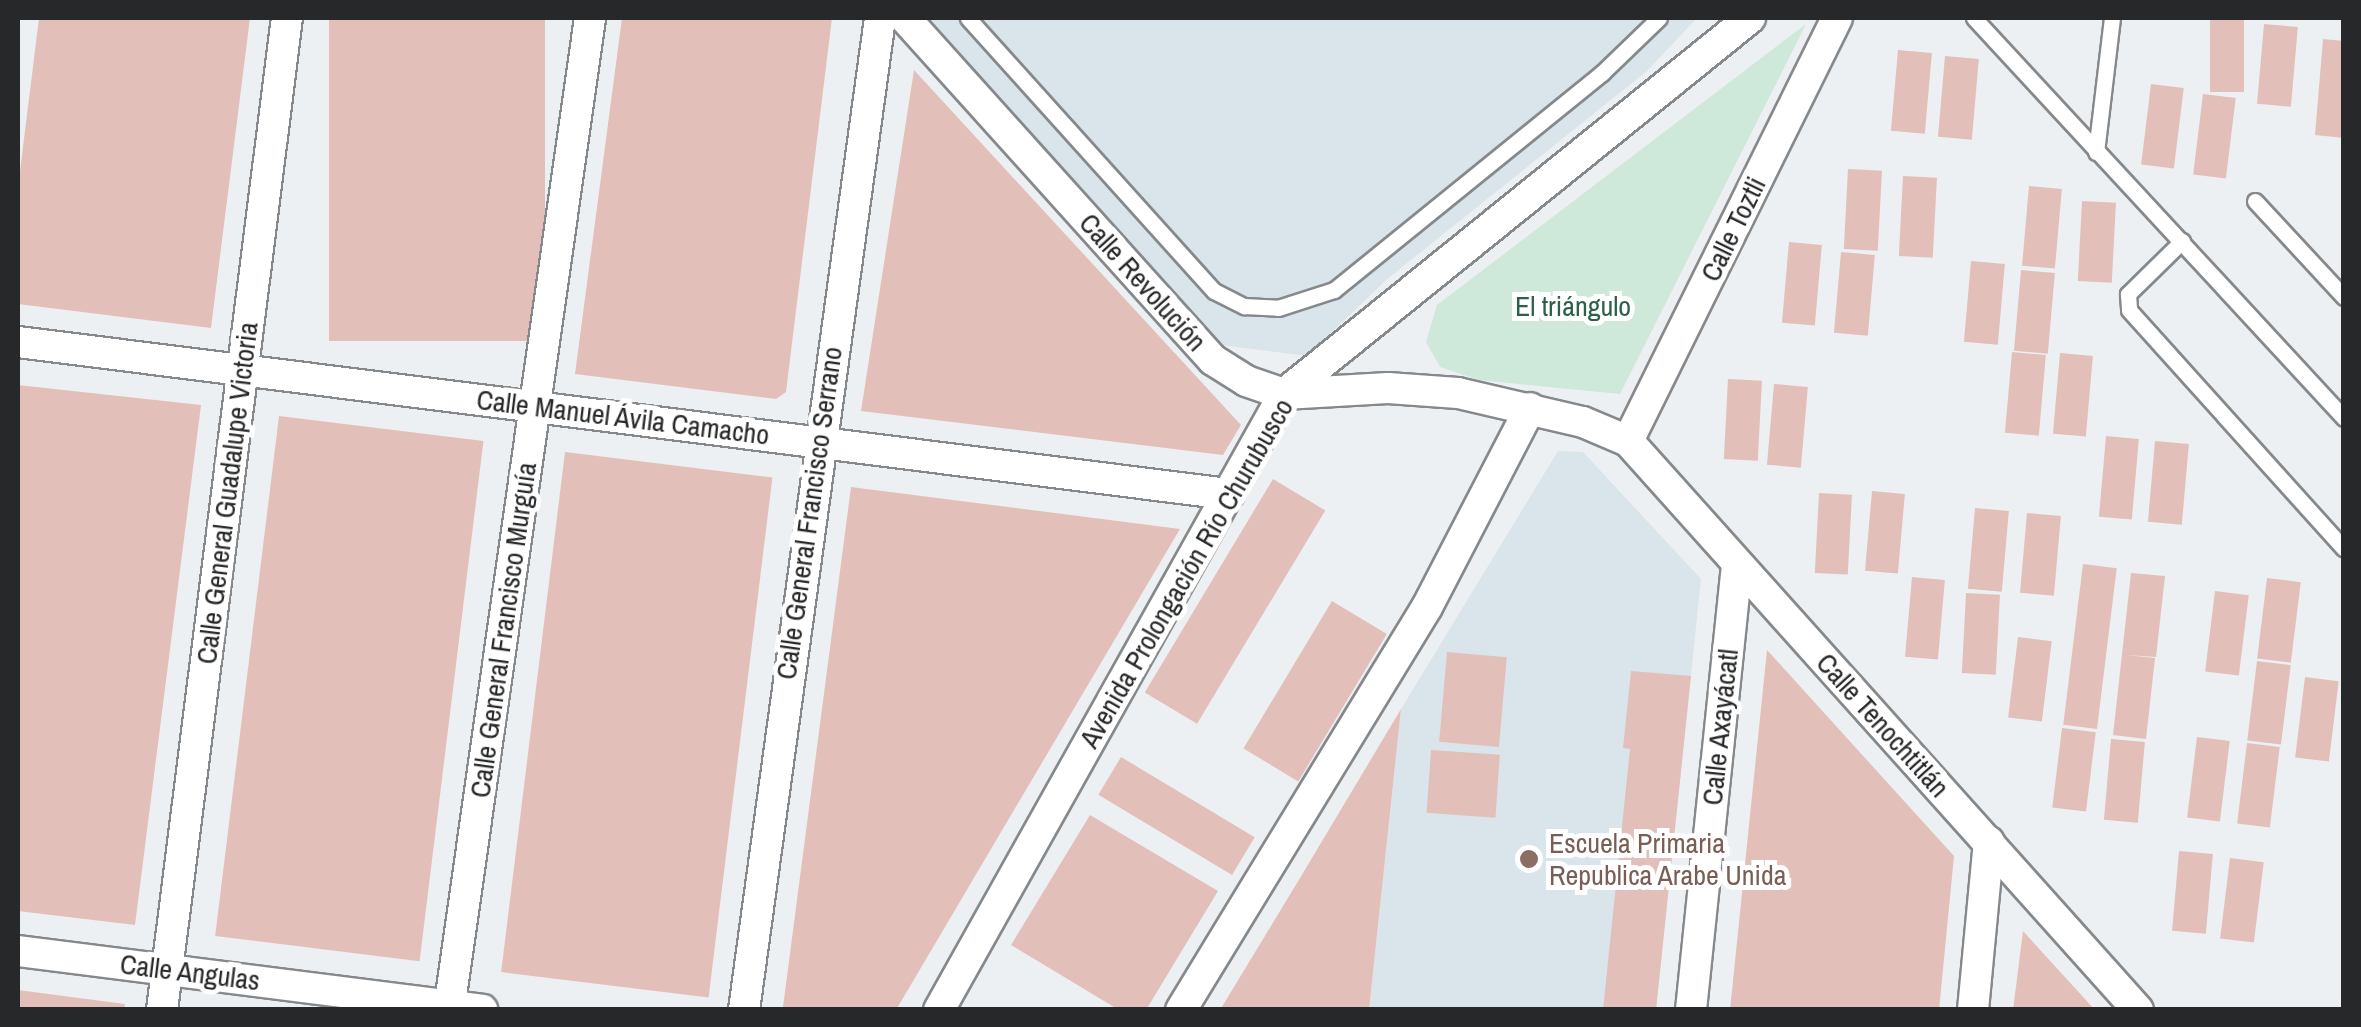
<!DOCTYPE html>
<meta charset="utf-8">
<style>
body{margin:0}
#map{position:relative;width:2361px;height:1027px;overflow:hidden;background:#edf0f2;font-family:"Archivo Narrow",sans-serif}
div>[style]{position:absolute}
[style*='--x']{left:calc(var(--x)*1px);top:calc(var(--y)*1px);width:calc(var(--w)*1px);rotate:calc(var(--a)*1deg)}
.built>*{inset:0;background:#dae4eb}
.green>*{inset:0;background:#cee8da}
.building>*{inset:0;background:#e3bfba;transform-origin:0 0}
.roads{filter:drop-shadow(2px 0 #86898b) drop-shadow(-2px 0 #86898b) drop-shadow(0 2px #86898b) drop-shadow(0 -2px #86898b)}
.service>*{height:15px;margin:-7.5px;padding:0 7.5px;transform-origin:7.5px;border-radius:7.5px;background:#fff}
.minor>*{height:30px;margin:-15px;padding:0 15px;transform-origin:15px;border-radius:15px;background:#fff}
.dots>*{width:28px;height:28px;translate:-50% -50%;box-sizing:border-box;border:5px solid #fff;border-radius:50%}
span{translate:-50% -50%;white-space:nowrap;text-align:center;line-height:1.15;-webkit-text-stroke:10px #fff;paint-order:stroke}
.street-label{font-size:28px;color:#272829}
.park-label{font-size:28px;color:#2b6148}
.education-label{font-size:28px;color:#785e54}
.left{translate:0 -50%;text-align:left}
.frame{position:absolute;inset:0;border:20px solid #272829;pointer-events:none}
</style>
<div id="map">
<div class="built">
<div style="clip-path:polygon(925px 18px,1697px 18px,1647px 71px,1386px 280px,1307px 356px,1220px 345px)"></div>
<div style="clip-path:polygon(1558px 451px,1583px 452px,1701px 579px,1656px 1009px,1369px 1010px,1401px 709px)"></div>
</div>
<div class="green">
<div style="clip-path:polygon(1806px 24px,1620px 394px,1479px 380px,1440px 367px,1426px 342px,1437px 305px)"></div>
</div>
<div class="building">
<div style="clip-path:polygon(39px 18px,250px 18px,211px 328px,18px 304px,18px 187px)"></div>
<div style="left:329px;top:18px;width:216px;height:323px"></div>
<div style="clip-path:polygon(622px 18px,832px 18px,786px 392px,776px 399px,575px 374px)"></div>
<div style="left:2210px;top:18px;width:34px;height:74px"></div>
<div style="left:2264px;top:24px;width:34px;height:80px;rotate:5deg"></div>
<div style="clip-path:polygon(2323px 39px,2344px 41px,2344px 138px,2315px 135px)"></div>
<div style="left:1898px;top:50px;width:34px;height:81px;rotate:5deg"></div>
<div style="left:1945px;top:56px;width:34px;height:81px;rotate:5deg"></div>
<div style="clip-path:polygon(914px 70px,1241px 425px,1223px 455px,861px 411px)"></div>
<div style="left:2151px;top:84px;width:33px;height:81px;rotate:7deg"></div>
<div style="left:2203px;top:94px;width:33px;height:81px;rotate:7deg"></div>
<div style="left:1848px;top:169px;width:34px;height:80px;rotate:3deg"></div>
<div style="left:1903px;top:176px;width:34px;height:80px;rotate:3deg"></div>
<div style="left:2029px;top:186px;width:33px;height:80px;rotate:5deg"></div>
<div style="left:2082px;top:201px;width:34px;height:80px;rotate:3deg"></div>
<div style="left:1789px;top:242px;width:33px;height:81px;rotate:5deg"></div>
<div style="left:1841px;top:252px;width:34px;height:81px;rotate:5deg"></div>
<div style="left:1971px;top:261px;width:34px;height:81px;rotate:5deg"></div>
<div style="left:2021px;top:270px;width:34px;height:81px;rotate:5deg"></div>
<div style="left:2012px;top:352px;width:34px;height:81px;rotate:5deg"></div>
<div style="left:2060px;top:353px;width:33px;height:81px;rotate:5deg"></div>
<div style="left:1728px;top:379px;width:34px;height:80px;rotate:3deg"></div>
<div style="left:1774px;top:384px;width:34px;height:81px;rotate:5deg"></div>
<div style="clip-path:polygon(18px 385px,201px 405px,135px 925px,18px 911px)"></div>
<div style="left:279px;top:416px;width:206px;height:524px;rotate:7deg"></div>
<div style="left:2106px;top:436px;width:33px;height:81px;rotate:5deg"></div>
<div style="left:2155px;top:441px;width:34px;height:81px;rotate:5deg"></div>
<div style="left:565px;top:452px;width:209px;height:524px;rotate:7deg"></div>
<div style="left:1273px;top:479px;width:61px;height:249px;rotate:31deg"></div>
<div style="clip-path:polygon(851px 487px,1180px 529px,896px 1010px,802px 1010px,783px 1007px)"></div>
<div style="left:1872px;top:491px;width:33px;height:80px;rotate:5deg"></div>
<div style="left:1819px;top:493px;width:33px;height:80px;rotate:3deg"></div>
<div style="left:1975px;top:508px;width:34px;height:81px;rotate:5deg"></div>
<div style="left:2027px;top:513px;width:34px;height:80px;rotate:5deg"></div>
<div style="left:2083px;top:564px;width:34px;height:162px;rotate:7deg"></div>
<div style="clip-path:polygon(2131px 573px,2165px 576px,2156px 657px,2126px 655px,2155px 658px,2146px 739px,2113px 735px)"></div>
<div style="left:1912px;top:577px;width:33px;height:80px;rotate:5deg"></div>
<div style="left:2267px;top:578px;width:34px;height:81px;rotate:7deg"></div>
<div style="left:2215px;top:591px;width:34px;height:81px;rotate:7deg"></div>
<div style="left:1966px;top:593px;width:34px;height:80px;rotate:3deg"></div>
<div style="left:1332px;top:601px;width:64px;height:172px;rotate:31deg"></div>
<div style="left:2018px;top:637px;width:34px;height:81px;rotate:7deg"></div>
<div style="clip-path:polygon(1767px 650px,1954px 856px,1939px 1010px,1730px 1010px)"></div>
<div style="left:1447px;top:652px;width:60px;height:90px;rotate:5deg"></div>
<div style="left:2257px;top:661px;width:34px;height:80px;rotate:7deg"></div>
<div style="clip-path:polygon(1631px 671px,1691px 676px,1656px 1010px,1603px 1010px,1630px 749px,1623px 748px)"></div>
<div style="left:2305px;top:677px;width:34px;height:81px;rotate:7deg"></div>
<div style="clip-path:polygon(1401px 709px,1369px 1010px,1220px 1010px,1300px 878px)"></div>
<div style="left:2062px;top:728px;width:34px;height:80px;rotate:7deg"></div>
<div style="left:2197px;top:737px;width:33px;height:81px;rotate:7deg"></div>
<div style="left:2111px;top:739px;width:34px;height:81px;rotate:5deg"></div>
<div style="left:2247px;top:743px;width:33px;height:81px;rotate:7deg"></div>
<div style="left:1431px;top:750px;width:69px;height:63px;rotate:4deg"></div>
<div style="left:1121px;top:757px;width:156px;height:44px;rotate:31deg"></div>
<div style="clip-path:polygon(1090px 815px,1218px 891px,1146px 1010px,1119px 1010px,1011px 945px)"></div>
<div style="left:2179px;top:851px;width:34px;height:80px;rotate:5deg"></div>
<div style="left:2230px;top:858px;width:34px;height:81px;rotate:7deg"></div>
<div style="clip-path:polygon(2023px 931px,2095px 1010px,2013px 1010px)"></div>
<div style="clip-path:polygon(18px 990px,125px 1004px,124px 1010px,18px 1010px)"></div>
</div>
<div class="roads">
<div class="service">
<div style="--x:968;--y:18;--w:367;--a:48"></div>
<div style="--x:1214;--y:291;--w:34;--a:27"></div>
<div style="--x:1244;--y:306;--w:34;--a:3"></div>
<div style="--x:1278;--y:308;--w:59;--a:-17.8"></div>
<div style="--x:1334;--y:290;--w:345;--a:-39"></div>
<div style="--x:1602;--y:73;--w:79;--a:-44"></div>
<div style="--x:1974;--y:18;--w:545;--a:47.23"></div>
<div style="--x:2096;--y:152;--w:135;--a:-83.2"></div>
<div style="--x:2255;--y:201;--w:131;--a:47.2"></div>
<div style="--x:2182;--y:241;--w:76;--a:135.5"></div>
<div style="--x:2128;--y:294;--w:16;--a:86"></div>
<div style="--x:2129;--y:310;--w:321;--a:48"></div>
</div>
<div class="minor">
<div style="--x:905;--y:18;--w:460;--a:48"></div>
<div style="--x:1213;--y:360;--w:39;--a:32"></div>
<div style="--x:1246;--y:381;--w:40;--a:18.9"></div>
<div style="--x:1284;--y:394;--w:104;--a:-3.3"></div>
<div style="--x:1388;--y:388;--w:70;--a:4.1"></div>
<div style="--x:1458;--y:393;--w:128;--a:13.1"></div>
<div style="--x:1583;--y:422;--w:49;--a:22.9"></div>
<div style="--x:1628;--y:441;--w:764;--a:48.13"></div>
<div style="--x:18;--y:342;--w:1220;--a:7.16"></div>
<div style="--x:1628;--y:441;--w:472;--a:-63.7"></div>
<div style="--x:18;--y:951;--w:468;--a:7.2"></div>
<div style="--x:162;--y:1010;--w:1000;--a:-82.82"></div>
<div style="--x:449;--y:1010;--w:1002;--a:-81.91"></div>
<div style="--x:744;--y:1010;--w:1001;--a:-82.19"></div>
<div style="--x:939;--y:1010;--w:706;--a:-60.75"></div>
<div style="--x:1284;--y:394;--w:599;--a:-38.9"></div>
<div style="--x:1181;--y:1010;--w:472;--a:-58.6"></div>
<div style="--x:1427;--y:607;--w:224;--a:-62.6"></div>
<div style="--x:1691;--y:1010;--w:448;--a:-84.1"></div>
<div style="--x:1973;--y:1010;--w:169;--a:-84.6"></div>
</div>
</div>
<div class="dots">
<div style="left:1529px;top:859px;background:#8d6e63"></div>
</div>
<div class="street-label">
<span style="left:1733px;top:229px;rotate:-64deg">Calle Toztli</span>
<span style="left:1143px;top:282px;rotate:48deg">Calle Revolución</span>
<span style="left:623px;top:417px;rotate:7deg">Calle Manuel Ávila Camacho</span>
<span style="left:227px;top:493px;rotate:-83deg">Calle General Guadalupe Victoria</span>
<span style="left:809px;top:513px;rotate:-82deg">Calle General Francisco Serrano</span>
<span style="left:1186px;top:573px;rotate:-60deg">Avenida Prolongación Río Churubusco</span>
<span style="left:503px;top:630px;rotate:-82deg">Calle General Francisco Murguía</span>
<span style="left:1883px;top:725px;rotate:48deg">Calle Tenochtitlán</span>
<span style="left:1720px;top:727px;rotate:-84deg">Calle Axayácatl</span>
<span style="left:190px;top:972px;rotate:7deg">Calle Angulas</span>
</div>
<div class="park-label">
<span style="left:1573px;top:306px">El triángulo</span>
</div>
<div class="education-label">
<span class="left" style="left:1549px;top:859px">Escuela Primaria<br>Republica Arabe Unida</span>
</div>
<div class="frame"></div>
</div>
